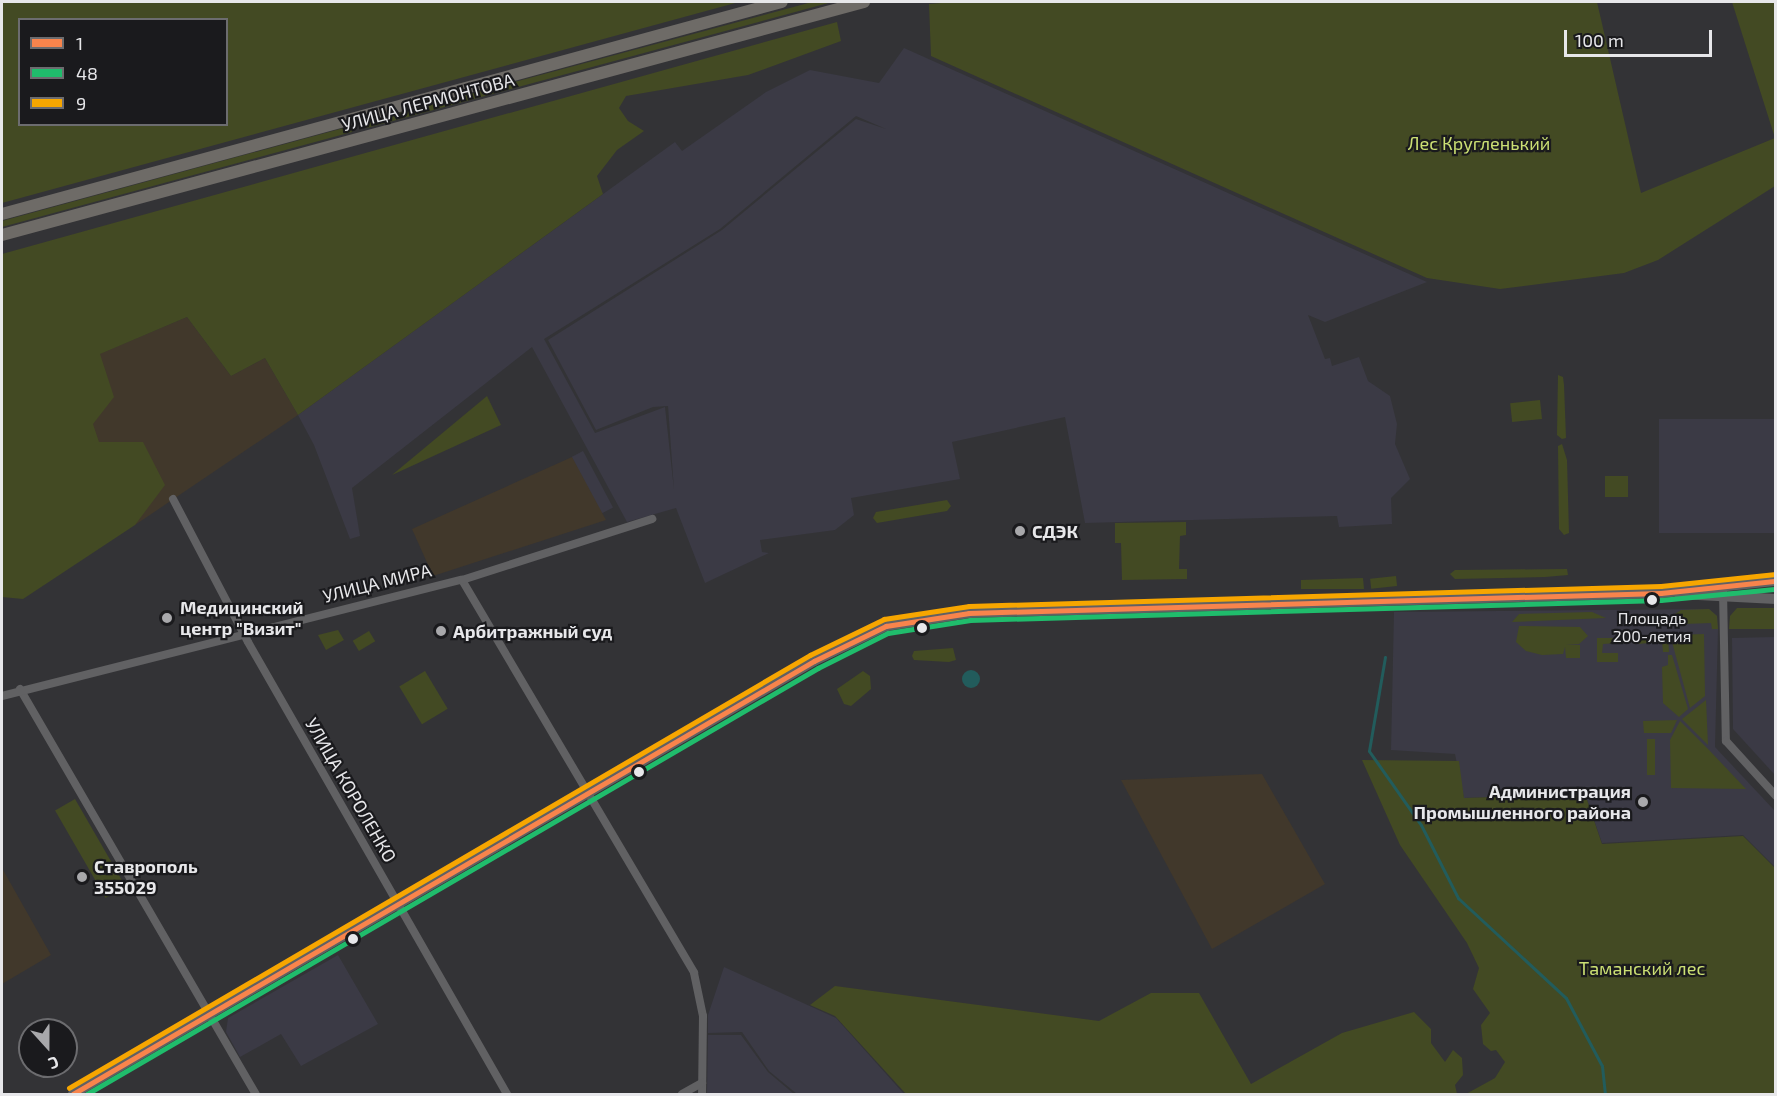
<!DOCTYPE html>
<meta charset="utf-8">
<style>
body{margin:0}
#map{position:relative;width:1777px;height:1096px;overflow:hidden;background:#333336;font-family:"Exo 2",sans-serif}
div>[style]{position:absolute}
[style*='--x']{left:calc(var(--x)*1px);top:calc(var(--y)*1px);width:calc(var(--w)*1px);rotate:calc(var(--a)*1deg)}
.built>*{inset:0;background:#3b3a45;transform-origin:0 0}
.education>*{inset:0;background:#41382b}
.green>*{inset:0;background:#434a23;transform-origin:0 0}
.water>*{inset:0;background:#225c5c}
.round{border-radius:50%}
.stream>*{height:3px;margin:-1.5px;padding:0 1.5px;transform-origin:1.5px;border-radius:1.5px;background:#225c5c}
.minor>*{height:8px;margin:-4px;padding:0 4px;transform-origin:4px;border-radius:4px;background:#616163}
.secondary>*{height:10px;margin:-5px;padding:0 5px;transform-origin:5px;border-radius:5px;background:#616163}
.primary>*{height:12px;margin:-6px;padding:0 6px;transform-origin:6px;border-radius:6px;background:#6e6b67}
.bus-1>*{height:4.5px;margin:-2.25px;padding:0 2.25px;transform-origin:2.25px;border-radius:2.25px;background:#f8844c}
.bus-2>*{height:4.5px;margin:-2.25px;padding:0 2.25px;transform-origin:2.25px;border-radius:2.25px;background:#20bc6c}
.bus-3>*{height:4.5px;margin:-2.25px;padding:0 2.25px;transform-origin:2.25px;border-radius:2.25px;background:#f7a600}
.dots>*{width:16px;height:16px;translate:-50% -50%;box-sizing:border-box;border:3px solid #1a1a1d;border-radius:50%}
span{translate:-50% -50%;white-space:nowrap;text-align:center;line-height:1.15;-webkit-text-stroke:4.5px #1a1a1d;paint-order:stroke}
.bus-label{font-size:16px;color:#e7e7ea}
.street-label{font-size:18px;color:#e7e7ea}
.park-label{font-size:18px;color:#cce074}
.poi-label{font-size:18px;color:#e7e7ea;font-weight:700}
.left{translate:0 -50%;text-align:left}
.right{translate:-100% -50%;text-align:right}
.frame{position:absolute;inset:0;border:3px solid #e7e7ea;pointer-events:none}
.legend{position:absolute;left:18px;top:18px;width:210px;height:108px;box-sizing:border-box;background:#1a1a1d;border:2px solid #6c6c6f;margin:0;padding:8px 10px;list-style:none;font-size:18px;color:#e7e7ea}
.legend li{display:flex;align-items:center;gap:12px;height:30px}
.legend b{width:30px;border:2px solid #6c6c6f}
.north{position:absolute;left:18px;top:1018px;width:60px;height:60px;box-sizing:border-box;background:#1a1a1d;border:2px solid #6c6c6f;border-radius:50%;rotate:159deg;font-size:16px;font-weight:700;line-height:24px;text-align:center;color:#e7e7ea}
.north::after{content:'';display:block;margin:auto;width:21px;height:27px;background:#a8a8ab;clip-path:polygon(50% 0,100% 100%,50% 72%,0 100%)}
.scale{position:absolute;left:1564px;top:30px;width:148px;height:27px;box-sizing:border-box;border:3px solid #e7e7ea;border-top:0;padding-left:8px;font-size:18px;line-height:21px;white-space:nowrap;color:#e7e7ea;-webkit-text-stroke:4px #1a1a1d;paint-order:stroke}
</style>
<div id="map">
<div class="built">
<div style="clip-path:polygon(evenodd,904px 48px,1427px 282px,1325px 322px,1308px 315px,1325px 359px,1330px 358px,1332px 366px,1359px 357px,1368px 381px,1390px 396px,1397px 424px,1395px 444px,1410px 479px,1391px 498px,1392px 524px,1339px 527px,1337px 516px,1085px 523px,1065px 417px,952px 442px,960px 479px,851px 498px,854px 515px,835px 530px,760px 540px,762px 552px,769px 553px,705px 583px,676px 508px,627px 522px,532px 347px,352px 488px,360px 536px,350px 539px,314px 445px,298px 415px,675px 142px,682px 151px,766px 92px,810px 70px,879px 83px,904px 48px,856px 116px,886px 129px,856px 119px,722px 230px,548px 340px,596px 430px,653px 407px,668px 406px,674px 490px,665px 407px,595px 433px,544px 339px,720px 229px,856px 116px)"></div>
<div style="left:1775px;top:419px;width:114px;height:116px;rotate:90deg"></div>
<div style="left:583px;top:451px;width:64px;height:13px;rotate:62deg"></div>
<div style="clip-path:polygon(1709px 609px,1717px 616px,1718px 629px,1715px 747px,1775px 811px,1775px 867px,1743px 835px,1602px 843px,1585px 794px,1464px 798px,1455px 754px,1391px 750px,1394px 612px)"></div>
<div style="clip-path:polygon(1775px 637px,1776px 637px,1775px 775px,1733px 729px,1732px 638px)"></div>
<div style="clip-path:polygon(338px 955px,378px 1024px,301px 1066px,281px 1034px,240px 1057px,226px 1032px,228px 1018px)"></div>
<div style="clip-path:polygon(724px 967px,836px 1018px,904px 1094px,797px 1094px,769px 1071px,742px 1032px,708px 1033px,708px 1015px)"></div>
<div style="clip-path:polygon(708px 1035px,741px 1035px,768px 1072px,794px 1094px,707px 1094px)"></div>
</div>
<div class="education">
<div style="clip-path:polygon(187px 317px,231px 376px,265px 358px,298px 415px,135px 525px,82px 469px,99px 354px)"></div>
<div style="clip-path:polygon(572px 457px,606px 520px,433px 576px,412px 529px)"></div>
<div style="clip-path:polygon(1262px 774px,1325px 884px,1212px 949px,1121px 780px)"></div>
<div style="clip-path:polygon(2px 868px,51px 955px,2px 984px)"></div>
</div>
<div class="green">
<div style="clip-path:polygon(evenodd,2px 2px,739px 2px,2px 203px,2px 2px,20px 20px,226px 20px,226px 124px,20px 124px,20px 20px)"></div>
<div style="clip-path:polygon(812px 2px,832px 2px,367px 128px,364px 126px,366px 122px)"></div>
<div style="clip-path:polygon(953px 2px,1597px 2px,1641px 193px,1775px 138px,1732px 2px,1775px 2px,1775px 186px,1658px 260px,1624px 273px,1500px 289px,1427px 278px,931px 56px,929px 4px)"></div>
<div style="clip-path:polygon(837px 22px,841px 41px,748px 75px,626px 96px,619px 108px,628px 121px,644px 131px,617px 150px,597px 176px,603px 194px,298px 415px,265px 358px,231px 376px,187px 317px,100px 354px,114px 397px,93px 424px,99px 442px,143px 442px,165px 485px,135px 525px,23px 599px,2px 597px,2px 254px)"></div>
<div style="clip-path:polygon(351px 126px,355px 128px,352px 132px,2px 227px,2px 221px)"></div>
<div style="clip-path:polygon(1558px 375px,1563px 377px,1564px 385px,1566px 438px,1562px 439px,1557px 435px)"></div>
<div style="clip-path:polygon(487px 396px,501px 425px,392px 475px)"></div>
<div style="left:1540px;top:400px;width:19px;height:30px;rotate:84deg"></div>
<div style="clip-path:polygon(1562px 444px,1567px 460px,1569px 533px,1564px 535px,1559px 529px,1558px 446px)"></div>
<div style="left:1628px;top:476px;width:21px;height:23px;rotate:90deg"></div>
<div style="clip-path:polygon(947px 500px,951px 506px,947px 511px,877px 523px,873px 518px,876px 512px)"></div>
<div style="clip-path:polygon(1186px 522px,1186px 535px,1180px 536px,1179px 569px,1187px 569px,1187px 579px,1122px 580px,1121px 543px,1115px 543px,1115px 523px)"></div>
<div style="clip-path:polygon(1567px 569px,1568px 575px,1545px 577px,1455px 579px,1450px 574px,1455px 570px)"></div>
<div style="left:1396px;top:576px;width:10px;height:26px;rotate:84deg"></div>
<div style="clip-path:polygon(1363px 578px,1364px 589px,1301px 589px,1301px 580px)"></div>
<div style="clip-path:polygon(1737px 608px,1775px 608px,1775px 629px,1729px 629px,1730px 616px)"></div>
<div style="clip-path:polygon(1709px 609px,1717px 616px,1718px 629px,1712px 629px,1711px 623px,1683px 624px,1683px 616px,1672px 616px,1681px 610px)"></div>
<div style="clip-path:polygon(1592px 612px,1606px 618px,1512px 622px,1519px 614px)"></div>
<div style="clip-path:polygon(1519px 626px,1580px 627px,1588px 636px,1579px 644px,1566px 644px,1580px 645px,1580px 658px,1566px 658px,1565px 647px,1563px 654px,1542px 655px,1526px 651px,1516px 642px)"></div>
<div style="clip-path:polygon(338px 630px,344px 640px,326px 650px,318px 635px)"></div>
<div style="left:369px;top:631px;width:12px;height:19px;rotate:59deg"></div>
<div style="clip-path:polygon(1704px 634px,1705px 696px,1690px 708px,1672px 642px,1678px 641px,1677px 635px)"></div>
<div style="clip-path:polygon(1668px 635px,1669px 652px,1663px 652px,1662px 642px,1637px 644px,1637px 637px)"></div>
<div style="clip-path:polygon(1597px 638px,1617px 638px,1617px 643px,1603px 644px,1602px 653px,1618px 653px,1618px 662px,1597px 662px)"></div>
<div style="clip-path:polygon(953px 648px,956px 660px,949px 662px,914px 660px,912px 656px,914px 651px)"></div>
<div style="clip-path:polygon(1668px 655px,1672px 655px,1688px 709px,1679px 717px,1663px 703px,1662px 667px,1668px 665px)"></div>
<div style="left:425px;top:671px;width:44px;height:30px;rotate:59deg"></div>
<div style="clip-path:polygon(863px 671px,870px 676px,871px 689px,851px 706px,844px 704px,837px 689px)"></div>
<div style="clip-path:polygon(1706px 700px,1708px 745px,1682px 719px)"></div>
<div style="clip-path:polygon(1677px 720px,1671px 733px,1644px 733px,1643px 721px)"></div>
<div style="clip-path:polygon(1680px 721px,1710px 751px,1746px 789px,1671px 788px,1670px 740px)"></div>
<div style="left:1647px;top:739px;width:8px;height:36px"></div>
<div style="clip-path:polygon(1362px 760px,1459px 761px,1464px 798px,1585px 794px,1602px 844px,1743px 836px,1775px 868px,1775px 1094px,1466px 1094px,1495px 1078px,1505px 1062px,1496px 1050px,1491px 1051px,1483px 1044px,1481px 1025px,1490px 1013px,1473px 989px,1479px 968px,1467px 943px,1400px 845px)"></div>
<div style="left:75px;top:799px;width:101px;height:23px;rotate:60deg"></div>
<div style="clip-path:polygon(835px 986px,1099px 1021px,1151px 993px,1199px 993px,1251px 1084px,1342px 1033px,1414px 1012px,1431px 1029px,1431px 1043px,1445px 1062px,1453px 1050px,1462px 1058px,1463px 1075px,1455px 1085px,1457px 1094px,906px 1094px,835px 1016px,810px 1005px)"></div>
</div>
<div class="water">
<div class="round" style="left:962px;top:670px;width:18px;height:18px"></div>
</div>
<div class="stream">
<div style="--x:1385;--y:657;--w:95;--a:99.7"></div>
<div style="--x:1369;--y:751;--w:90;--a:54.9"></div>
<div style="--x:1421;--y:825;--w:82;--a:63.1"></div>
<div style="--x:1458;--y:898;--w:147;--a:42.8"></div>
<div style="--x:1566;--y:998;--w:77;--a:62.1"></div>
<div style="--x:1602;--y:1066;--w:28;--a:84"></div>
</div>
<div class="minor">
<div style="--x:173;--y:499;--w:161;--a:62.3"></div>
<div style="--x:248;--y:642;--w:521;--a:60.19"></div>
<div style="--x:462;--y:580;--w:456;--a:59.4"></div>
<div style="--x:694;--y:973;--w:44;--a:78.2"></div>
<div style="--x:703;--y:1016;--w:78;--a:90.7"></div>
<div style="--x:1723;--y:591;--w:150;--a:88.9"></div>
<div style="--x:1726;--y:741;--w:74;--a:47.7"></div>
<div style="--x:20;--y:689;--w:469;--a:59.8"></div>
<div style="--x:2;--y:696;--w:474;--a:-14.2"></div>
<div style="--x:462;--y:580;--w:200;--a:-17.8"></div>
<div style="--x:682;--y:1094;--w:23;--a:-29"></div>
</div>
<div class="secondary">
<div style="--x:1679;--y:594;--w:97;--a:3"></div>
<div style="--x:73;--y:1094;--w:858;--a:-30.3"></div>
<div style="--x:814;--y:661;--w:80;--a:-25.9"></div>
<div style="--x:886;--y:626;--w:84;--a:-8.9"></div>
<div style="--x:969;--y:613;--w:692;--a:-1.66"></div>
<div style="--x:1661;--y:593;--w:116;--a:-6"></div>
</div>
<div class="primary">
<div style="--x:2;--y:214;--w:808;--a:-15.21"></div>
<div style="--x:2;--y:235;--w:893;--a:-15.13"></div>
</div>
<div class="bus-1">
<div style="--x:73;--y:1094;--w:858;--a:-30.3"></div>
<div style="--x:814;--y:661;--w:80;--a:-25.9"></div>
<div style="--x:886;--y:626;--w:84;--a:-8.9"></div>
<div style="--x:969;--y:613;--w:692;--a:-1.66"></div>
<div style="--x:1661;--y:593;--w:116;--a:-6"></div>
</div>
<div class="bus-2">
<div style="--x:87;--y:1094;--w:846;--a:-30.23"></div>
<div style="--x:818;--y:668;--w:78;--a:-26.6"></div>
<div style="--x:888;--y:633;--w:83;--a:-9"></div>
<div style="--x:970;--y:620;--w:691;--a:-1.66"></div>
<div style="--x:1661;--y:600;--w:116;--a:-5.5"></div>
</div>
<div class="bus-3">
<div style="--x:69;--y:1088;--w:858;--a:-30.3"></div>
<div style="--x:810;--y:655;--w:82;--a:-25.9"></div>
<div style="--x:884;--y:619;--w:86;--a:-8.7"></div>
<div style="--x:969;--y:606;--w:692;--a:-1.66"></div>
<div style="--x:1661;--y:586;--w:115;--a:-6"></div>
</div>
<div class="dots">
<div style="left:1020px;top:531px;background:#a8a8ab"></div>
<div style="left:1652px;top:600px;background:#e7e7ea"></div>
<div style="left:167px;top:618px;background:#a8a8ab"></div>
<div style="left:922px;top:628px;background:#e7e7ea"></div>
<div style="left:441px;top:631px;background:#a8a8ab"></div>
<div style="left:639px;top:772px;background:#e7e7ea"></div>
<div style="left:1643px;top:802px;background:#a8a8ab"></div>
<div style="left:82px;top:877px;background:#a8a8ab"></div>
<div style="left:353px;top:939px;background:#e7e7ea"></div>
</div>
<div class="bus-label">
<span style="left:1652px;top:627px">Площадь<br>200-летия</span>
</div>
<div class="street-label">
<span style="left:428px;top:102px;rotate:-15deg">УЛИЦА ЛЕРМОНТОВА</span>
<span style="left:377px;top:583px;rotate:-14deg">УЛИЦА МИРА</span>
<span style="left:351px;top:790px;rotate:60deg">УЛИЦА КОРОЛЕНКО</span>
</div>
<div class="park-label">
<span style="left:1479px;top:143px">Лес Кругленький</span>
<span style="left:1642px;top:968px">Таманский лес</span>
</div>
<div class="poi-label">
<span class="left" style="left:1032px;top:531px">СДЭК</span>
<span class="left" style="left:180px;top:618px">Медицинский<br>центр "Визит"</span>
<span class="left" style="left:453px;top:631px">Арбитражный суд</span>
<span class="right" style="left:1631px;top:802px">Администрация<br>Промышленного района</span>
<span class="left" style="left:94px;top:877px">Ставрополь<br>355029</span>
</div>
<div class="frame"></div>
<ul class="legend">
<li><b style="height:8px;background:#f8844c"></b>1</li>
<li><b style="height:8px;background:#20bc6c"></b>48</li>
<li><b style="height:8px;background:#f7a600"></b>9</li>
</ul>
<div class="north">С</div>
<div class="scale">100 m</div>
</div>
